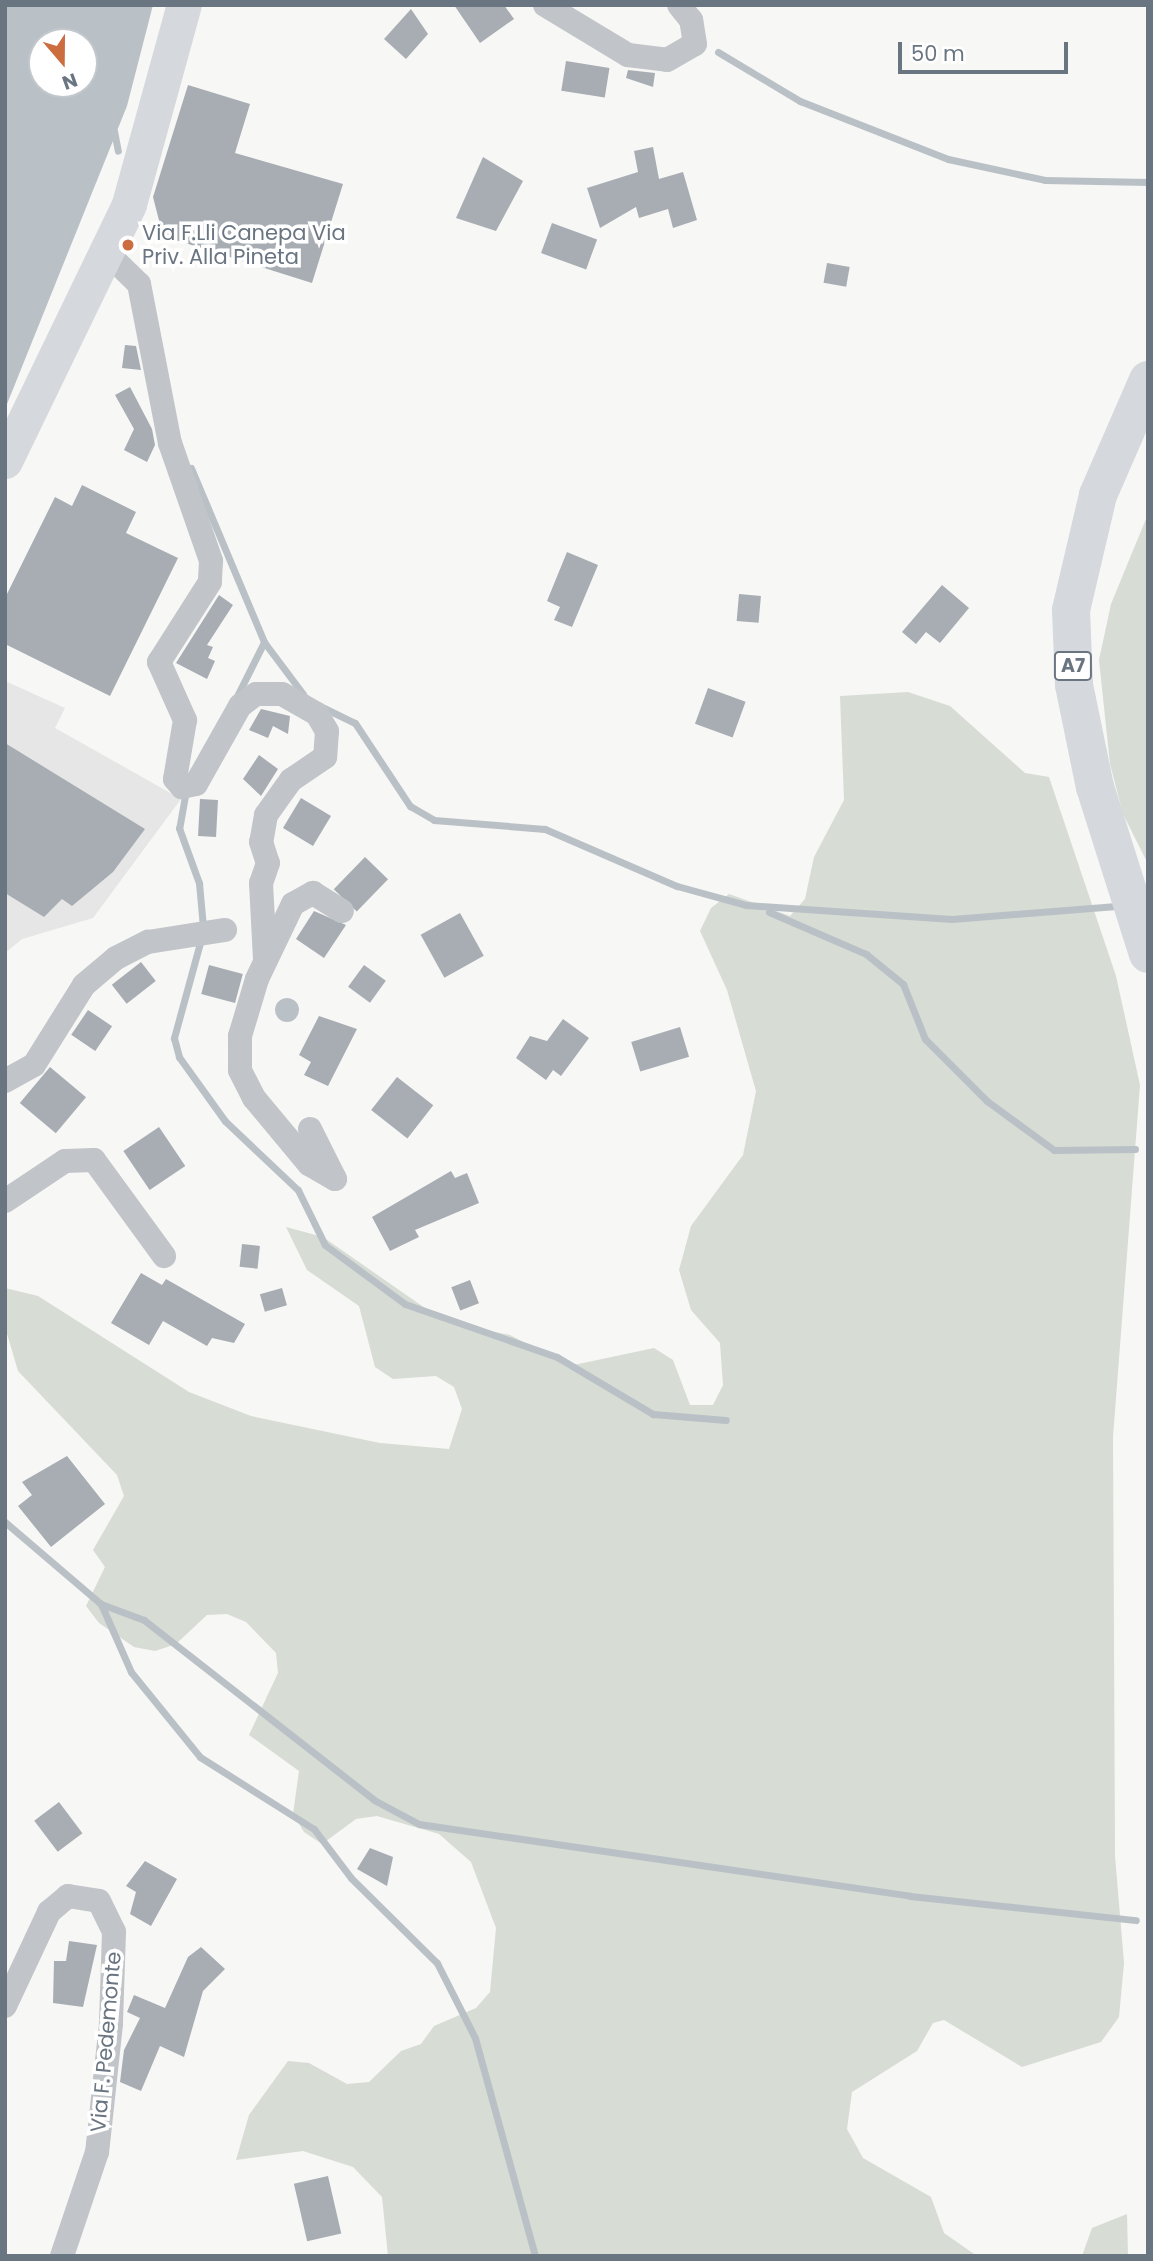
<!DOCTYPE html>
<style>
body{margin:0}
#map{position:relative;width:1153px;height:2261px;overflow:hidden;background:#f7f7f5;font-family:Poppins,sans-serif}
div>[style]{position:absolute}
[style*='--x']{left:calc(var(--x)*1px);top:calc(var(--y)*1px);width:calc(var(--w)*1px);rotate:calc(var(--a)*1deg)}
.built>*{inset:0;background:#e5e6e5}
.green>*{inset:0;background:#d7dcd5}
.water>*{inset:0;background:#bac1c6}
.round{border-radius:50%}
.stream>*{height:7px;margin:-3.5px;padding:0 3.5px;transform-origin:3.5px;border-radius:3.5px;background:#bac1c6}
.building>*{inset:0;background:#a7adb3;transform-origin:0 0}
.minor>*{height:24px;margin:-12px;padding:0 12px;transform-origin:12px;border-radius:12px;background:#c1c4c8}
.secondary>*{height:35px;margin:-17.5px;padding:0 17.5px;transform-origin:17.5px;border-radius:17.5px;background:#d5d8dc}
.motorway>*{height:38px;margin:-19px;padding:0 19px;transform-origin:19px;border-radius:19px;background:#d5d8dc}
.dots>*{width:19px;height:19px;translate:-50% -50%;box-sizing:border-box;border:4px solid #fff;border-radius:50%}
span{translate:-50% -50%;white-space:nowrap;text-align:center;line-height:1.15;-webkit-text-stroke:7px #fff;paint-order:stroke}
.shield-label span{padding:2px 5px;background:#fff;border:2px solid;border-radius:5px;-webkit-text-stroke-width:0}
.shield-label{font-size:19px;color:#6a7582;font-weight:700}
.poi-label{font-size:21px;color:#6a7582}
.left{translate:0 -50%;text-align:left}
.street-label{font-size:21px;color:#6a7582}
.frame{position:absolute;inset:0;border:7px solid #6a7582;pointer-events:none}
.north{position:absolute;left:28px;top:28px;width:70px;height:70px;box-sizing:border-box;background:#fff;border:2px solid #c3c8cd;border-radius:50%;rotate:160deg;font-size:19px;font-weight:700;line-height:28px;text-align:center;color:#6a7582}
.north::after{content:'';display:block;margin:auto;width:24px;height:32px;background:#cc6d40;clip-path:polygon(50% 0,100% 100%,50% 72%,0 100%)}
.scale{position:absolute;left:898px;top:42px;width:170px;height:32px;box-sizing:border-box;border:4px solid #6a7582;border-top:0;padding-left:9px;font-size:21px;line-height:24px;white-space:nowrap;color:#6a7582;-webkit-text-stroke:5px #fff;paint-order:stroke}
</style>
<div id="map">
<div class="built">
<div style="clip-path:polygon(5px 681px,65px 708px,55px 728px,181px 799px,93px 918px,22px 939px,5px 953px)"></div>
</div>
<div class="green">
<div style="clip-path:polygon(1148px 514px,1148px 864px,1123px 814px,1110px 764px,1099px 660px,1111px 604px)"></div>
<div style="clip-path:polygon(908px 692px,950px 706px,1025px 773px,1049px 777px,1116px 976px,1140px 1085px,1113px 1437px,1115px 1856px,1124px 1963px,1119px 2017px,1101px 2042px,1022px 2067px,944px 2020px,933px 2023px,917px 2051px,852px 2092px,847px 2129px,863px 2158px,931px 2197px,944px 2233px,977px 2256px,388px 2256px,382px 2197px,353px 2167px,303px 2151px,236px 2160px,249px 2115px,288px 2061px,309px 2063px,347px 2084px,369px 2082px,401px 2051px,421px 2044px,434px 2026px,476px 2008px,490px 1992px,496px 1928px,471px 1862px,439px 1834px,377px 1816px,356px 1819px,322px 1844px,304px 1832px,293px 1814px,299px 1771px,249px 1735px,278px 1673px,276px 1653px,246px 1622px,227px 1614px,207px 1615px,176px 1644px,155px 1651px,134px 1647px,99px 1623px,86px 1606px,105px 1567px,93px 1550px,124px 1496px,117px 1475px,18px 1371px,5px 1327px,5px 1288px,38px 1296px,189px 1392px,251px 1416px,380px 1443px,449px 1449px,462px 1409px,454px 1387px,436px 1376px,393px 1379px,375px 1367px,359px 1306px,307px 1270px,286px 1227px,323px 1237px,445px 1322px,510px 1335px,569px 1366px,654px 1348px,673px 1360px,690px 1405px,713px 1405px,723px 1385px,720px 1343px,691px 1310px,679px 1270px,691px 1226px,743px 1155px,756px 1091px,727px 990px,700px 931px,711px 908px,729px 894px,790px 916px,805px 899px,814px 857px,844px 800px,840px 696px)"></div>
<div style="clip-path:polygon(1127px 2214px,1128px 2256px,1082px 2256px,1092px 2228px)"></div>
</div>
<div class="water">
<div style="clip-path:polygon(evenodd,5px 5px,153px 5px,127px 106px,5px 409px,5px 5px,42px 42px,84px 42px,84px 84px,42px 84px,42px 42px)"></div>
<div class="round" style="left:275px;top:998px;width:24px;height:24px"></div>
</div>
<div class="stream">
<div style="--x:718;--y:52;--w:96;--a:30.9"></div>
<div style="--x:800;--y:101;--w:159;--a:21.4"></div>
<div style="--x:948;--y:159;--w:99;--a:12.2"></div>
<div style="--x:1045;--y:180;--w:103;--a:1.1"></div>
<div style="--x:114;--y:131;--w:20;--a:79"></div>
<div style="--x:191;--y:468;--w:189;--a:67.2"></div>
<div style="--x:264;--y:642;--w:65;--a:53.1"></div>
<div style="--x:235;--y:700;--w:65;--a:-63.4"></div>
<div style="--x:324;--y:708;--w:34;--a:26"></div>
<div style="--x:355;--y:723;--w:100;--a:56.5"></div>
<div style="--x:410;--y:806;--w:28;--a:30"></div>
<div style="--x:434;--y:820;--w:111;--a:4.6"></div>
<div style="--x:545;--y:829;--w:144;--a:23.4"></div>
<div style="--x:677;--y:886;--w:72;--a:15.4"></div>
<div style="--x:746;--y:905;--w:206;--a:3.9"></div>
<div style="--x:952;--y:919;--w:168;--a:-4.5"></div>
<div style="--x:186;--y:790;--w:39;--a:100"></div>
<div style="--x:179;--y:828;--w:59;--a:70"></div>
<div style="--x:199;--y:883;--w:44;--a:84.8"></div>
<div style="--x:769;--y:912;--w:106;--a:23.4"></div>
<div style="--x:866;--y:954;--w:48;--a:39"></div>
<div style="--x:903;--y:984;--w:59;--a:68.2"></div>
<div style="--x:925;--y:1039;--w:88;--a:45"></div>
<div style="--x:987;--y:1101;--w:83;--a:36.2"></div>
<div style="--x:1054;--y:1150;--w:81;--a:-0.7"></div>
<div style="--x:201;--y:939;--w:103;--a:105.3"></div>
<div style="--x:174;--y:1038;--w:20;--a:75"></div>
<div style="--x:179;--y:1057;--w:79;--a:54.3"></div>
<div style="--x:225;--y:1121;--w:100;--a:43.4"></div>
<div style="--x:298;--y:1190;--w:61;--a:63.9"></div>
<div style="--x:325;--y:1245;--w:99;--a:36.4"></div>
<div style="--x:405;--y:1304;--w:161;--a:19.2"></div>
<div style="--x:557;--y:1357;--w:112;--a:30.7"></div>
<div style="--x:653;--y:1414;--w:73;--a:4.7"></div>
<div style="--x:5;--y:1522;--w:126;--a:40.5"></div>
<div style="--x:101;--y:1604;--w:74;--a:66.2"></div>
<div style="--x:131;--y:1672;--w:109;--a:50.9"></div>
<div style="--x:200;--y:1757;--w:135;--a:32.3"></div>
<div style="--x:314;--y:1829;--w:61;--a:52.9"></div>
<div style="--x:351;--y:1878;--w:121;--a:44.7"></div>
<div style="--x:437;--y:1963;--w:84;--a:63.1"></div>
<div style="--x:475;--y:2038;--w:226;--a:74.6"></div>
<div style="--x:101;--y:1604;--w:46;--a:20.4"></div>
<div style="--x:144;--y:1620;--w:292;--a:38"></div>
<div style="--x:374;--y:1800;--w:51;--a:28.1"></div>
<div style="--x:419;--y:1824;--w:496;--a:8.3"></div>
<div style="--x:910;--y:1896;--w:227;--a:6.1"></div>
</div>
<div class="building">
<div style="clip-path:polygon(454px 5px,504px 5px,514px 19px,480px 43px)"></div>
<div style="clip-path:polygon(411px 9px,428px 34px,406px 59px,384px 39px)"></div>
<div style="left:566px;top:61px;width:44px;height:30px;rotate:9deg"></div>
<div style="clip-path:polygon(628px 70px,655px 73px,653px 87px,626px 78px)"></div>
<div style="clip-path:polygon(188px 85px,250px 104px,235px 153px,343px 184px,312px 283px,163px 236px,153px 197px)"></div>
<div style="clip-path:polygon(653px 147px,659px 179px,683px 172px,697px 220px,673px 228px,668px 209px,639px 218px,636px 207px,600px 228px,587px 188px,638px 172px,634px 151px)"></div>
<div style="clip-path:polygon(483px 157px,523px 181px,496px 231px,456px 218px)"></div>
<div style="left:552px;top:223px;width:48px;height:32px;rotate:20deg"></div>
<div style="left:827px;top:263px;width:23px;height:20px;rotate:10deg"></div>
<div style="clip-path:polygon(125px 345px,136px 346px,141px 370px,122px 368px)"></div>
<div style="clip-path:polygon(130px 387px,152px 429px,155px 445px,147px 462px,124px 450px,134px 429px,115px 395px)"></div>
<div style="clip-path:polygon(82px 485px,136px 512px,126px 533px,178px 558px,110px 696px,5px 644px,5px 598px,55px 497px,72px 506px)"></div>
<div style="clip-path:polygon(567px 552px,598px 565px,572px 627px,554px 620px,560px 607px,547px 601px)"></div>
<div style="clip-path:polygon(942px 585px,969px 608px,940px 643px,926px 632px,916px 644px,902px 632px)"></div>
<div style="left:739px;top:594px;width:22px;height:27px;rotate:5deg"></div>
<div style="clip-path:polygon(219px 595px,233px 605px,207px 645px,213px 647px,208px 658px,215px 661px,207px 679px,176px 663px)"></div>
<div style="left:708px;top:688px;width:40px;height:38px;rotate:20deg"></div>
<div style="clip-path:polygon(261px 709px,290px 716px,288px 734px,273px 726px,268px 738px,249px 730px)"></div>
<div style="clip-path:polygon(5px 743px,145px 829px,113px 872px,72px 906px,62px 899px,44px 917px,5px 893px)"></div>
<div style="clip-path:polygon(259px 755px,278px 769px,261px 796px,243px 779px)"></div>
<div style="left:301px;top:798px;width:35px;height:35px;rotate:31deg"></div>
<div style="left:200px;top:799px;width:18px;height:37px;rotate:3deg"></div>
<div style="left:365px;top:857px;width:32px;height:45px;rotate:44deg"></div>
<div style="clip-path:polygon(314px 911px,346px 925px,324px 958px,296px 939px)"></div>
<div style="left:460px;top:913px;width:49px;height:45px;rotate:61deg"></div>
<div style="left:141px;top:962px;width:24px;height:37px;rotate:52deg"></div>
<div style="left:209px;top:965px;width:35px;height:30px;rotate:15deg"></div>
<div style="left:364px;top:965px;width:27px;height:27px;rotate:36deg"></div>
<div style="left:88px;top:1010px;width:29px;height:30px;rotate:34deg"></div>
<div style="clip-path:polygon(319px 1016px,357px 1029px,328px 1086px,304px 1075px,311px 1062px,299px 1055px)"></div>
<div style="clip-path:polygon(563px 1019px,589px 1038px,561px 1076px,553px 1070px,546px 1080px,516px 1058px,530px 1036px,547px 1041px)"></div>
<div style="left:680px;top:1027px;width:31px;height:51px;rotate:73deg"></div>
<div style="left:50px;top:1067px;width:47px;height:47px;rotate:40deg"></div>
<div style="left:397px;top:1077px;width:46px;height:42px;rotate:38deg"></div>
<div style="left:159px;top:1127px;width:47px;height:43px;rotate:56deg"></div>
<div style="clip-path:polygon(451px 1171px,455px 1178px,467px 1173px,479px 1203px,415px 1230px,419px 1237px,390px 1251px,372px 1217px)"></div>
<div style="left:242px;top:1244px;width:18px;height:23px;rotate:6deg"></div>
<div style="clip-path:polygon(141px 1273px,162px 1285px,166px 1279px,245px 1324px,234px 1343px,212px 1338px,207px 1346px,163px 1321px,149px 1345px,111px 1323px)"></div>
<div style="left:470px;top:1280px;width:25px;height:20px;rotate:69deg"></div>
<div style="left:282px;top:1288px;width:18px;height:23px;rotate:74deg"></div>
<div style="clip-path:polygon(67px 1456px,105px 1504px,51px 1547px,18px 1506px,32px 1495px,22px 1482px)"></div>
<div style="left:59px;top:1802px;width:39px;height:31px;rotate:53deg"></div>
<div style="clip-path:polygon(370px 1848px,393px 1857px,387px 1886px,357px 1869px)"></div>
<div style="clip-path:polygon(145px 1861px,177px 1879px,151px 1926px,130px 1914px,136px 1892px,126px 1886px)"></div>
<div style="clip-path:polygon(69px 1941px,97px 1945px,83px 2007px,53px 2003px,54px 1961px,66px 1961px)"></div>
<div style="clip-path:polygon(201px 1947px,225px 1969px,203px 1991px,184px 2057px,160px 2046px,141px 2091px,120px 2082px,124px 2050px,140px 2018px,127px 2012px,134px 1995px,165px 2008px,188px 1957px)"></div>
<div style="left:328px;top:2176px;width:59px;height:35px;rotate:77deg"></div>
</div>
<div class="minor">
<div style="--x:545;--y:5;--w:97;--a:31.1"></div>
<div style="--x:628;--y:55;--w:39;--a:7"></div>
<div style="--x:667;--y:60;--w:32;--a:-30"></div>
<div style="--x:695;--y:44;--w:24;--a:-99"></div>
<div style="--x:691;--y:20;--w:19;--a:-129"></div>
<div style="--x:106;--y:252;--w:46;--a:44.1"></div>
<div style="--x:139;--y:284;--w:162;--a:79"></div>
<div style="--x:170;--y:443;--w:125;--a:70.8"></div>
<div style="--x:211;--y:561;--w:21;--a:93"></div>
<div style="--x:210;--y:582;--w:95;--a:122.5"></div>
<div style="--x:159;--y:662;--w:64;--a:65.9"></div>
<div style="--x:185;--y:720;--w:60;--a:99.6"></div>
<div style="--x:175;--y:779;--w:11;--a:49"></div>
<div style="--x:182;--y:787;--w:14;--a:-12"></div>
<div style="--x:196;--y:784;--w:90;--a:-60.6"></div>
<div style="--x:240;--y:706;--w:20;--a:-37"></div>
<div style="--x:256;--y:694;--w:26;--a:0"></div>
<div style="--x:282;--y:694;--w:40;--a:29.7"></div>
<div style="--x:317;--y:714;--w:20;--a:60"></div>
<div style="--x:327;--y:731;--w:26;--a:94"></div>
<div style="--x:325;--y:757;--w:41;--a:145.9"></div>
<div style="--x:291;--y:780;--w:43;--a:125.5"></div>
<div style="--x:266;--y:815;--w:27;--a:100"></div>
<div style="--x:261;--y:842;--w:22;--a:72"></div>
<div style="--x:268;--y:863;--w:21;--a:109"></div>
<div style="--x:261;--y:883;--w:77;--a:87"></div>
<div style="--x:5;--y:1081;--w:33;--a:-29"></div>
<div style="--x:34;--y:1065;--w:94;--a:-58"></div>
<div style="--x:84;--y:985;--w:42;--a:-40.2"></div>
<div style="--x:116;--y:958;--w:36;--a:-27"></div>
<div style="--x:148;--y:942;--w:78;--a:-8.9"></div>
<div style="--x:310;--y:1129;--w:56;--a:63.4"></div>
<div style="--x:335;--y:1179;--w:30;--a:-150"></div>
<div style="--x:309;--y:1164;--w:86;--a:-129.8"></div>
<div style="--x:254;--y:1098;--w:31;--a:-117"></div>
<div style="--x:240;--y:1070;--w:34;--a:-90"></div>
<div style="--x:240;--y:1036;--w:59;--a:-73.4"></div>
<div style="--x:257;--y:979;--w:83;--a:-64.4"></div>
<div style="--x:293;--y:904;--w:23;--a:-29"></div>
<div style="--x:313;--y:893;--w:34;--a:32"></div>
<div style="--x:5;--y:1201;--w:72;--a:-33.7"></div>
<div style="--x:65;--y:1161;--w:29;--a:-2"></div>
<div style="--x:94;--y:1160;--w:119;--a:53.9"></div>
<div style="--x:5;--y:2006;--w:104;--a:-64.9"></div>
<div style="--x:49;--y:1912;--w:25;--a:-40"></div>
<div style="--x:68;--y:1896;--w:31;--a:9"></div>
<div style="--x:99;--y:1901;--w:34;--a:64"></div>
<div style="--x:114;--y:1932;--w:92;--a:91.9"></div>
<div style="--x:111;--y:2024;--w:129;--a:96.2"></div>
<div style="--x:97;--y:2152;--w:110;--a:108.6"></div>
</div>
<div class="secondary">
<div style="--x:5;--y:461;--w:285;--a:-64.2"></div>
<div style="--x:129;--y:204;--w:206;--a:-74.6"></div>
</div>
<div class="motorway">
<div style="--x:1148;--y:380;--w:125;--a:113.5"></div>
<div style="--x:1098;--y:495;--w:118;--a:103.2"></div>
<div style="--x:1071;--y:610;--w:75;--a:87.7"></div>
<div style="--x:1074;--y:685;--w:104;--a:78.4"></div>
<div style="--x:1095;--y:787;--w:175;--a:72.4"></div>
</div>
<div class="dots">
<div style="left:128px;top:245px;background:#cc6d40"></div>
</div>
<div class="shield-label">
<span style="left:1073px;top:666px">A7</span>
</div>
<div class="poi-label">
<span class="left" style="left:142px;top:245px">Via F.Lli Canepa Via<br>Priv. Alla Pineta</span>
</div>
<div class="street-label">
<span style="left:106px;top:2042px;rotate:-85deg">Via F. Pedemonte</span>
</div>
<div class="frame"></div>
<div class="north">N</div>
<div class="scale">50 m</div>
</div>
